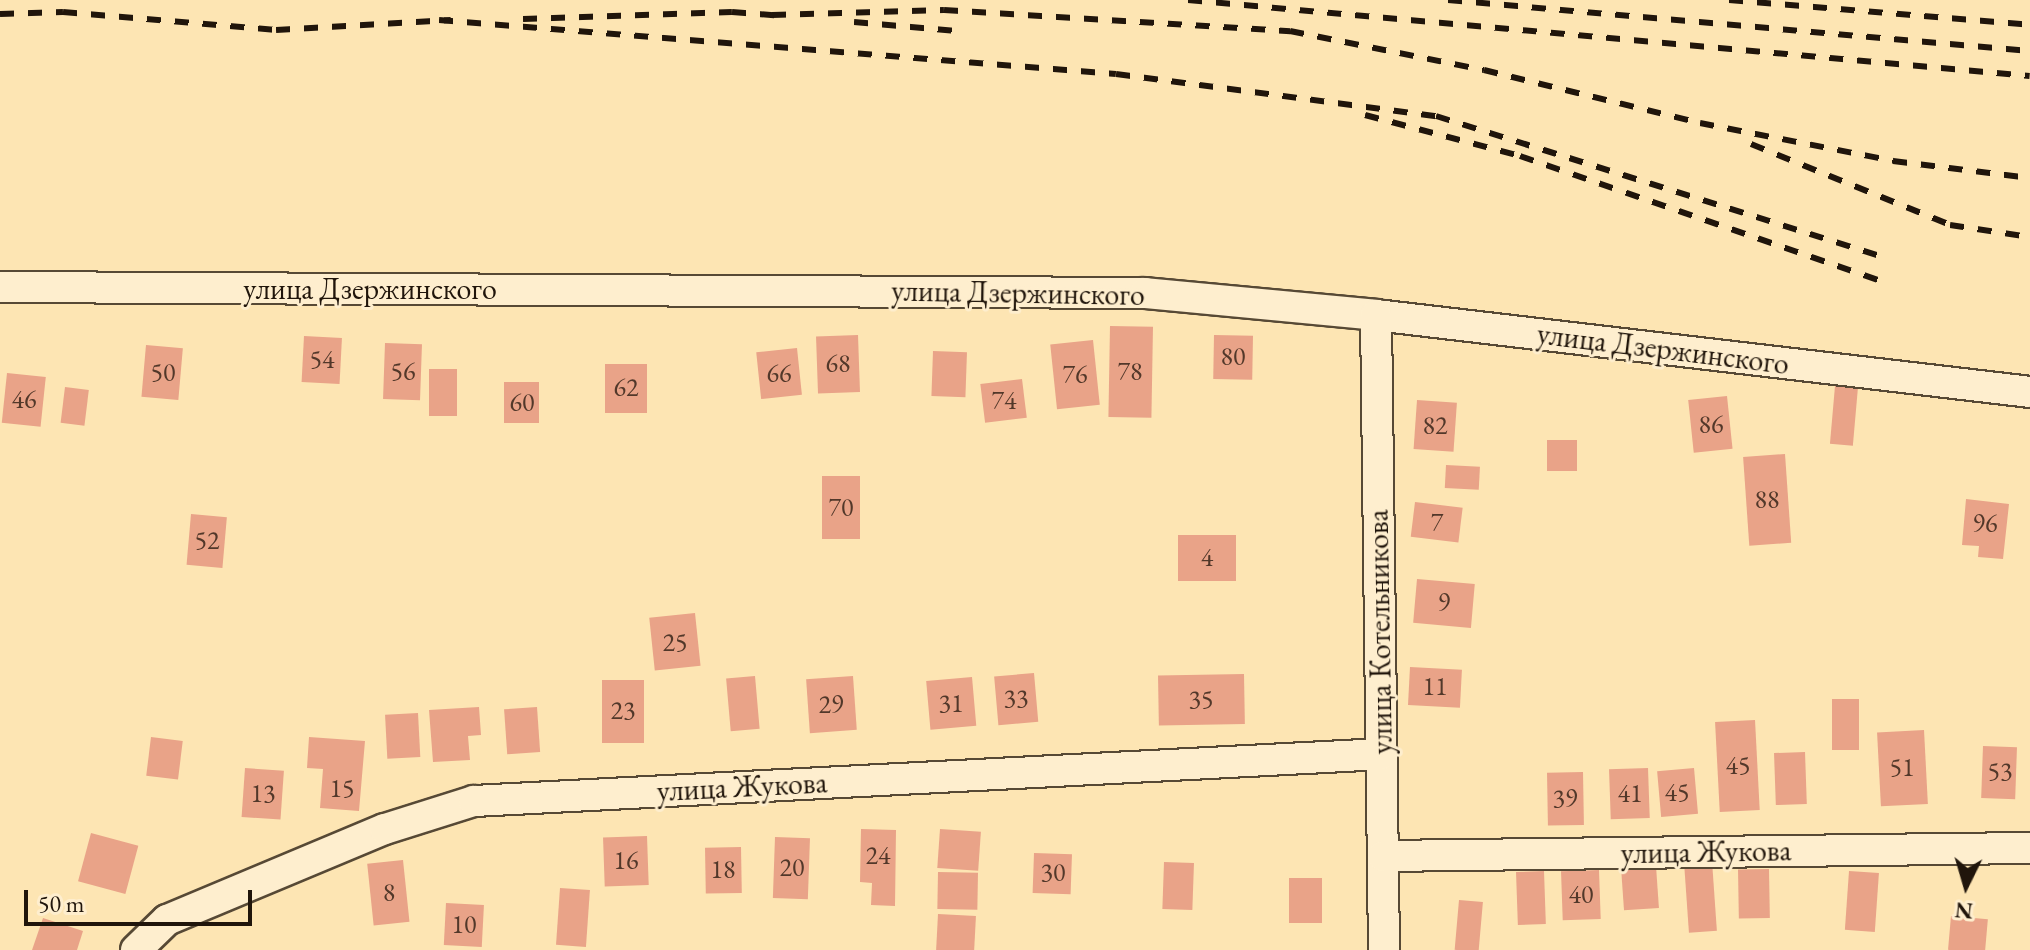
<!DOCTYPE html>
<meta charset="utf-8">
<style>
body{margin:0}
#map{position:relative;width:2030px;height:950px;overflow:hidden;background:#fde5b3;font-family:"EB Garamond",serif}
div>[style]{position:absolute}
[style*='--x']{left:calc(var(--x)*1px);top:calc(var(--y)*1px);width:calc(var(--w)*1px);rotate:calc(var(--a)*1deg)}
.building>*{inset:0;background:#e9a388;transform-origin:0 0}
.roads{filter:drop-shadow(2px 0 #574935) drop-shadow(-2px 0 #574935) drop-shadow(0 2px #574935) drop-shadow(0 -2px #574935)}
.minor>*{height:30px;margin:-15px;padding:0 15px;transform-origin:15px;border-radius:15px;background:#feeece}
.rail>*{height:6px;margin-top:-3px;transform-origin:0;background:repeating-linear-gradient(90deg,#20150b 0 14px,transparent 0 28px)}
span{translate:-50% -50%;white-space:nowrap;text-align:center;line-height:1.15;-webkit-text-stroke:6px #feeece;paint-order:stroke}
.number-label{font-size:26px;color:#52382a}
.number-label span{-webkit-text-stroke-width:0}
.street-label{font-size:30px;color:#20150b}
.north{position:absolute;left:1926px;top:846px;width:80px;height:80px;-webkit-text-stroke:6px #feeece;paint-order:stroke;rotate:185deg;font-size:22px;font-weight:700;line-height:32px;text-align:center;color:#20150b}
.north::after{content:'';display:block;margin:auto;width:28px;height:36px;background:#20150b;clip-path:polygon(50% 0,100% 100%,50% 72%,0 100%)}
.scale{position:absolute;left:24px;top:890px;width:228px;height:36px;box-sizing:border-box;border:4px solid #20150b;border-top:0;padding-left:10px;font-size:24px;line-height:28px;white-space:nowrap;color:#20150b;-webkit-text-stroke:6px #feeece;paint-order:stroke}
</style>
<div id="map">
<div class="building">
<div style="left:1110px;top:326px;width:43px;height:91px;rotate:1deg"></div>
<div style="left:858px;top:335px;width:57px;height:42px;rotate:88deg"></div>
<div style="left:1214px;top:335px;width:39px;height:44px;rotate:1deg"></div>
<div style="left:304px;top:336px;width:38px;height:46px;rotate:3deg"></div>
<div style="left:1093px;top:340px;width:65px;height:43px;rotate:84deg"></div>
<div style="left:385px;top:343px;width:37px;height:56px;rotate:2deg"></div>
<div style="left:146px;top:345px;width:37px;height:52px;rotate:5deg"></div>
<div style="left:797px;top:348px;width:47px;height:41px;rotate:84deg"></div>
<div style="left:933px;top:351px;width:34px;height:45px;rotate:2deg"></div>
<div style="left:605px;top:364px;width:42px;height:49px"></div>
<div style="left:429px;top:369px;width:28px;height:47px"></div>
<div style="left:7px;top:373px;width:39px;height:50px;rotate:6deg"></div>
<div style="left:1022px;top:379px;width:39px;height:42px;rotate:83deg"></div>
<div style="left:504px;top:382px;width:35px;height:41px"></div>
<div style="left:1835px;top:386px;width:23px;height:58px;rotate:5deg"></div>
<div style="left:65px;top:387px;width:24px;height:36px;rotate:7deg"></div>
<div style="left:1727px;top:396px;width:53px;height:39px;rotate:84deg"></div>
<div style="left:1417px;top:400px;width:40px;height:49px;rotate:4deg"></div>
<div style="left:1547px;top:440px;width:30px;height:31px"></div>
<div style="left:1785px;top:454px;width:89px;height:42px;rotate:86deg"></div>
<div style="left:1446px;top:465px;width:34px;height:23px;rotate:3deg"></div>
<div style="left:822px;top:476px;width:38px;height:63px"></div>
<div style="clip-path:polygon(1966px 499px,2009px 504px,2003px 559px,1978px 557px,1979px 546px,1962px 545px)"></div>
<div style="left:1415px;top:502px;width:48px;height:35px;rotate:7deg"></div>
<div style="left:191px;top:514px;width:36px;height:51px;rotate:5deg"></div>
<div style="left:1178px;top:535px;width:58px;height:46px"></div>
<div style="left:1417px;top:579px;width:58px;height:44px;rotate:5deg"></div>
<div style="left:695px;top:613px;width:53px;height:46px;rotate:84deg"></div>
<div style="left:1410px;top:667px;width:52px;height:38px;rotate:3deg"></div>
<div style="left:1034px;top:673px;width:49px;height:40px;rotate:85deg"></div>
<div style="left:1244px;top:674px;width:50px;height:86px;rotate:89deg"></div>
<div style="left:755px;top:676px;width:53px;height:29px;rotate:85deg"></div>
<div style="left:853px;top:676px;width:54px;height:47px;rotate:86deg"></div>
<div style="left:972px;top:677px;width:49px;height:46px;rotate:85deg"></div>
<div style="left:602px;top:680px;width:42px;height:63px"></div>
<div style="left:1832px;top:699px;width:27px;height:51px"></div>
<div style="clip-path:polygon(479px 707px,481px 735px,468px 736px,470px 760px,433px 762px,429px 710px)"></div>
<div style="left:537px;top:707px;width:45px;height:33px;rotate:86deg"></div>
<div style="left:418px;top:713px;width:44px;height:33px;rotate:87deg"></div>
<div style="left:1755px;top:720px;width:90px;height:40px;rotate:87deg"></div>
<div style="left:1924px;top:730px;width:74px;height:47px;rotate:87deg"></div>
<div style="left:151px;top:737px;width:32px;height:39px;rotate:7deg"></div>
<div style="clip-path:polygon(309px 737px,365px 741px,359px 811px,320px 808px,323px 769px,307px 768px)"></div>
<div style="left:1983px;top:746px;width:34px;height:52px;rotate:2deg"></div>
<div style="left:1805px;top:752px;width:52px;height:31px;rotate:88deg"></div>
<div style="left:245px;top:768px;width:39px;height:49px;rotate:4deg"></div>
<div style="left:1648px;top:768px;width:50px;height:39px;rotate:88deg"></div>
<div style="left:1694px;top:768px;width:46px;height:37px;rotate:85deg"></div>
<div style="left:1583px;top:772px;width:53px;height:36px;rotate:89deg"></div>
<div style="clip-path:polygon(861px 829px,896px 830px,895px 906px,871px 905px,872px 883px,860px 882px)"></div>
<div style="left:940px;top:829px;width:41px;height:39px;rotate:4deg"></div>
<div style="left:91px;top:833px;width:49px;height:50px;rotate:15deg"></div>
<div style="left:647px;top:836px;width:49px;height:44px;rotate:88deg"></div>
<div style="left:775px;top:837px;width:35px;height:61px;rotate:2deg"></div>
<div style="left:741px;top:847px;width:46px;height:36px;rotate:89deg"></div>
<div style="left:1034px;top:853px;width:38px;height:40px;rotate:2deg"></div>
<div style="left:403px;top:860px;width:62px;height:36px;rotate:84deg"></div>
<div style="left:1712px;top:861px;width:70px;height:28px;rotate:86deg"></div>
<div style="left:1164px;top:862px;width:30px;height:47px;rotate:2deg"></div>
<div style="left:1656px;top:866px;width:42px;height:35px;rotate:86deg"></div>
<div style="left:1769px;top:869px;width:49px;height:31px;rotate:89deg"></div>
<div style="left:1599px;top:870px;width:49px;height:38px;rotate:88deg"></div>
<div style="left:1544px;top:871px;width:53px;height:28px;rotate:88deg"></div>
<div style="left:1849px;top:871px;width:30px;height:59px;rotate:4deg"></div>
<div style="left:938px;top:872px;width:40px;height:37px;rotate:1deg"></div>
<div style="left:1289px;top:878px;width:33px;height:45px"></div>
<div style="left:560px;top:888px;width:30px;height:57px;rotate:4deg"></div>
<div style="left:1459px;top:900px;width:24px;height:50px;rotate:5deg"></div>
<div style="left:446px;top:903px;width:38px;height:42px;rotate:3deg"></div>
<div style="left:938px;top:914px;width:38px;height:36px;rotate:3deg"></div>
<div style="left:1951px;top:916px;width:37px;height:34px;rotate:5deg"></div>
<div style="clip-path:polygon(43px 918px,83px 931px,77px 950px,32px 950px)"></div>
</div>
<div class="roads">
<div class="minor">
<div style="--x:0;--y:287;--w:1145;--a:0.3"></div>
<div style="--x:1145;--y:293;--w:232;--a:5.4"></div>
<div style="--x:1376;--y:315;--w:659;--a:6.71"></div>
<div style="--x:1376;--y:315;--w:635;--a:89.28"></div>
<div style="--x:1383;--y:856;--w:647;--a:-0.71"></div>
<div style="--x:136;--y:950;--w:43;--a:-44.1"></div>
<div style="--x:167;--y:920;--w:236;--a:-22.7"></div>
<div style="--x:385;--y:829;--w:93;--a:-17.5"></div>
<div style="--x:474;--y:801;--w:909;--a:-2.96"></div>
</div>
</div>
<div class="rail">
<div style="--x:1188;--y:0;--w:845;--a:5.16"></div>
<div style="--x:1448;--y:0;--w:584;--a:5.01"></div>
<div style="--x:1729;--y:0;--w:302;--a:4.7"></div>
<div style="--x:0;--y:14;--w:63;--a:-1.8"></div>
<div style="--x:63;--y:12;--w:214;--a:4.8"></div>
<div style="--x:276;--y:30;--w:175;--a:-3.3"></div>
<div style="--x:772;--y:15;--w:172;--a:-1.7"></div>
<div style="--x:944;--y:10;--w:347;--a:3.5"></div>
<div style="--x:1290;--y:31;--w:198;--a:11.4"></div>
<div style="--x:1484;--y:70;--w:222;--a:13.8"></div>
<div style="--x:1700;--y:123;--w:197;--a:11.1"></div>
<div style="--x:1893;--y:161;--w:138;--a:7.1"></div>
<div style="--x:523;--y:19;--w:209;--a:-1.9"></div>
<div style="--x:732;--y:12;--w:51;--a:4.5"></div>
<div style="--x:439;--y:20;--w:679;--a:4.56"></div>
<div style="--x:1116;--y:74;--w:323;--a:7.5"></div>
<div style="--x:1436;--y:116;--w:465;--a:17.5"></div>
<div style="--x:854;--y:22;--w:103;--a:5"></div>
<div style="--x:1365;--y:115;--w:160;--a:14.8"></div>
<div style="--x:1520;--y:156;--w:380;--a:19.1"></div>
<div style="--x:1751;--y:144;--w:215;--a:22.1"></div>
<div style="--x:1950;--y:225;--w:81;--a:8.5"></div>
</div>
<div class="number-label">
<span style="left:1233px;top:357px">80</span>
<span style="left:322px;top:360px">54</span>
<span style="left:838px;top:364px">68</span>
<span style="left:403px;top:372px">56</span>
<span style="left:1130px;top:372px">78</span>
<span style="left:163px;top:373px">50</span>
<span style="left:779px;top:374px">66</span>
<span style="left:1075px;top:375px">76</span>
<span style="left:626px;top:388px">62</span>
<span style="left:24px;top:400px">46</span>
<span style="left:1004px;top:401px">74</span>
<span style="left:522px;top:403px">60</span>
<span style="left:1711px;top:425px">86</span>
<span style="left:1435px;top:426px">82</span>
<span style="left:1767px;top:500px">88</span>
<span style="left:841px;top:508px">70</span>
<span style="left:1437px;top:523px">7</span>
<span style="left:1985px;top:524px">96</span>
<span style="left:207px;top:541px">52</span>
<span style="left:1207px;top:558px">4</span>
<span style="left:1444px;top:603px">9</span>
<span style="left:675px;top:643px">25</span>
<span style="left:1435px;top:687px">11</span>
<span style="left:1016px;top:699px">33</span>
<span style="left:1201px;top:700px">35</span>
<span style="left:951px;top:704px">31</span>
<span style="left:831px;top:705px">29</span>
<span style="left:623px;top:711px">23</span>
<span style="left:1738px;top:766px">45</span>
<span style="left:1902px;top:768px">51</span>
<span style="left:2000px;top:772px">53</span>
<span style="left:342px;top:789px">15</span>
<span style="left:1677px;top:793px">45</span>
<span style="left:263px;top:794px">13</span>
<span style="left:1630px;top:794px">41</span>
<span style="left:1565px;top:799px">39</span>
<span style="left:878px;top:856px">24</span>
<span style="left:626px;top:861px">16</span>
<span style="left:792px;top:868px">20</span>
<span style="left:723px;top:870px">18</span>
<span style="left:1053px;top:873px">30</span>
<span style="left:389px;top:893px">8</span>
<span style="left:1581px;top:895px">40</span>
<span style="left:464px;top:925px">10</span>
</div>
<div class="street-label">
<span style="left:370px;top:289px">улица Дзержинского</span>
<span style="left:1018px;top:293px;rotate:1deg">улица Дзержинского</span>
<span style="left:1663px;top:349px;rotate:7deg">улица Дзержинского</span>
<span style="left:1380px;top:632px;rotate:-91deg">улица Котельникова</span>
<span style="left:742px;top:787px;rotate:-3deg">улица Жукова</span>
<span style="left:1706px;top:852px;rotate:-1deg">улица Жукова</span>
</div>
<div class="north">N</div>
<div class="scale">50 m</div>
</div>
